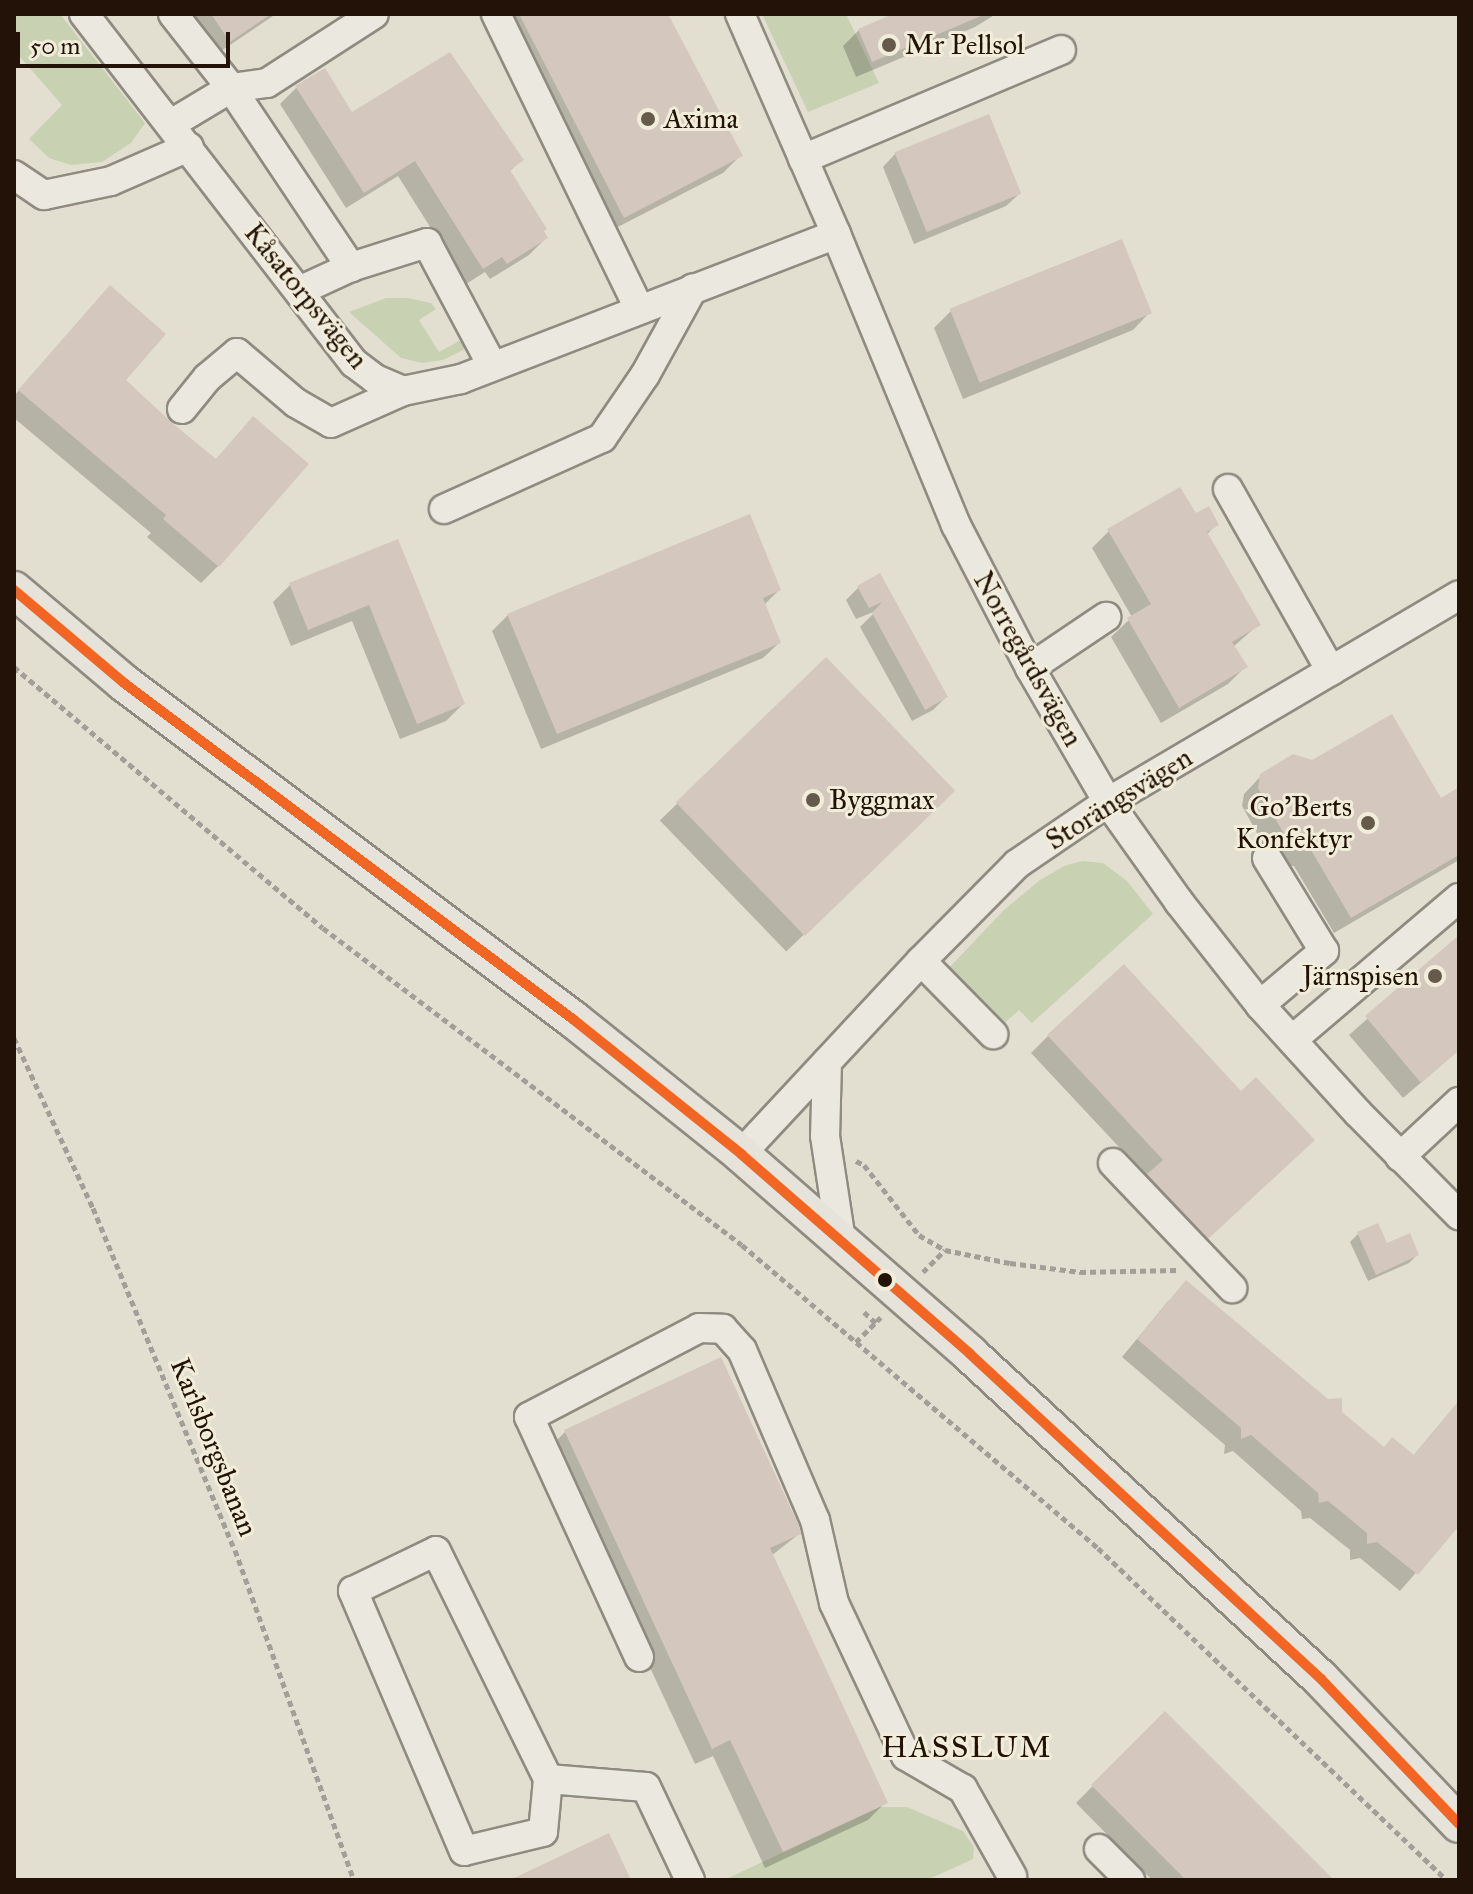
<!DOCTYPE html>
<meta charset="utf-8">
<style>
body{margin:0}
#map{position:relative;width:1473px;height:1894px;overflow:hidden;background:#e3dfd0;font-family:"IM FELL Great Primer",serif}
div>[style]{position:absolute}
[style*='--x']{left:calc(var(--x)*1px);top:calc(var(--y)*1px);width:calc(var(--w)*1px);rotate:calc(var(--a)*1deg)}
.green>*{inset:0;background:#c8d1b2}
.shadow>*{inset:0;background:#0003;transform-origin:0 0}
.building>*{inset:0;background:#d4c7bd;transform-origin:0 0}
.path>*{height:5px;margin-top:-2.5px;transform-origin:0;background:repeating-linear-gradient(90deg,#a29e98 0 6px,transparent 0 10px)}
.roads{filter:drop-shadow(2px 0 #8f8b81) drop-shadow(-2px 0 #8f8b81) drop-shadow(0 2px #8f8b81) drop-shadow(0 -2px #8f8b81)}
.minor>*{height:28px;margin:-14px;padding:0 14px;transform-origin:14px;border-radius:14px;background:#eae8df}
.major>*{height:36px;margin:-18px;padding:0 18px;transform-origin:18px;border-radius:18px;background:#e6e3da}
.bus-1>*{height:10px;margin:-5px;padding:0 5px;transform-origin:5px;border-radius:5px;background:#f26522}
.dots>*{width:22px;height:22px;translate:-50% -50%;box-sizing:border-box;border:4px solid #f2eddb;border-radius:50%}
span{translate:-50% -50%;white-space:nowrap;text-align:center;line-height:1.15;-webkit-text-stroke:6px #f2eddb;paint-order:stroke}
.poi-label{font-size:28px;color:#221207}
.left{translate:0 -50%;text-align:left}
.right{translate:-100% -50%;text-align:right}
.street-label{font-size:28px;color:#221207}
.neighbourhood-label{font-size:30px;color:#221207;letter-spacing:2px}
.frame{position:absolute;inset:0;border:16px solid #221207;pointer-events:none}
.scale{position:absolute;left:16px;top:32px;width:214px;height:36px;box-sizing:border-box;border:4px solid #221207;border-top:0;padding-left:10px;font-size:24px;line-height:28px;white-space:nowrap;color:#221207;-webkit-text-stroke:6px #f2eddb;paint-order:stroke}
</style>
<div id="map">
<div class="green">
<div style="clip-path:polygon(14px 14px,60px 14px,145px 123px,131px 143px,102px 162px,71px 165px,49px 158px,29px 139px,62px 105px,14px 50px)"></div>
<div style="clip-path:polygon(762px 14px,846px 14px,879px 83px,808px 112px)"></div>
<div style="clip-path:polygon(386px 298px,408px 298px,431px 303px,436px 309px,419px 320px,439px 352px,461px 340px,465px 349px,443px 360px,422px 363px,401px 358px,349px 312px)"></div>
<div style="clip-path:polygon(1082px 861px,1103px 863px,1127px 881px,1153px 914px,1032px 1023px,1019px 1010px,999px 1028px,946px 971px,1004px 910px,1040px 880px,1064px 866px)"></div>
<div style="clip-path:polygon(880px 1807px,907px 1807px,963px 1831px,974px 1847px,973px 1859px,927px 1880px,724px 1880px)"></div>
</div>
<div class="shadow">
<div style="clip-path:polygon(183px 14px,276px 14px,212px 57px)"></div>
<div style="clip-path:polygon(513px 14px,667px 14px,740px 156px,723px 173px,606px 233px,500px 26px)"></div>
<div style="clip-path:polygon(898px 14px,996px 14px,975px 27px,856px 77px,843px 46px,859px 30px)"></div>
<div style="clip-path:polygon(324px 71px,352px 115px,521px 160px,509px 172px,546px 238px,529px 255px,490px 279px,485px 272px,466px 284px,398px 176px,346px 208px,280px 104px,296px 88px)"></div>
<div style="clip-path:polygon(895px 154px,1019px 194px,1006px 206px,914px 244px,883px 167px)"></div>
<div style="clip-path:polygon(93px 305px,123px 381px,214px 461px,253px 419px,218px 566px,201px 583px,147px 537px,151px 533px,14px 418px,14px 396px)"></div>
<div style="clip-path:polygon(951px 311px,1150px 312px,1133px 330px,963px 399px,934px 328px)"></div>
<div style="clip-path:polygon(1195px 516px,1217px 524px,1206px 535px,1258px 625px,1233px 647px,1245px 667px,1228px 684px,1161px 723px,1111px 637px,1132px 617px,1092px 548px,1109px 531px)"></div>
<div style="clip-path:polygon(397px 541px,463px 704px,446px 721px,400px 739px,352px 621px,291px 646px,273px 602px,290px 585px)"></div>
<div style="clip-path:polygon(879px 576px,946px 697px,933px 710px,912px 721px,860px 627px,876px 611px,856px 619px,846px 600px,858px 588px)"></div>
<div style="clip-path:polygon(779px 590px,764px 605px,779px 643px,763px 658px,541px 749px,492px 631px,508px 615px)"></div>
<div style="left:826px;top:660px;width:182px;height:231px;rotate:46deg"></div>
<div style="clip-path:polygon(1261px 776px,1440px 800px,1459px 790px,1459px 860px,1334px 933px,1294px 866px,1275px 865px,1242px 806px,1244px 794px)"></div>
<div style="clip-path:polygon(1459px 938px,1459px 1050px,1403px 1098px,1349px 1035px)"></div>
<div style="clip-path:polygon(1048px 1036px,1295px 1157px,1190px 1254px,1132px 1192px,1147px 1177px,1031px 1053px)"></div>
<div style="clip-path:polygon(1358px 1234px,1386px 1246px,1417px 1255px,1409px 1263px,1368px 1281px,1350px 1242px)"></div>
<div style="clip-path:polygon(1169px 1300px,1340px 1413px,1383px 1449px,1413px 1456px,1459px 1401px,1459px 1523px,1400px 1591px,1360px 1558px,1350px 1560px,1350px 1550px,1310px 1518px,1302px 1519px,1301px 1511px,1233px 1451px,1224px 1454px,1225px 1445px,1122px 1357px)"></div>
<div style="clip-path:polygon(565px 1432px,799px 1534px,771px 1556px,885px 1803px,868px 1820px,765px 1868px,713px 1756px,695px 1764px,548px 1449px)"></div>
<div style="clip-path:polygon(1165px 1713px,1332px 1880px,1152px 1880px,1076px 1803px)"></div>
</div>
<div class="building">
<div style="clip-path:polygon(211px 14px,271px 14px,230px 42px)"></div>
<div style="clip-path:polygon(519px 14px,668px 14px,743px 156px,624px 218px)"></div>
<div style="clip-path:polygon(893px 14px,986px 14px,872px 62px,858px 29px)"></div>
<div style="clip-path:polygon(450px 52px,524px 160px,510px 170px,547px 229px,544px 231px,548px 238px,507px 264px,502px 257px,483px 269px,415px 161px,364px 193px,295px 86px,325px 68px,352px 112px)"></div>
<div style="left:989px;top:114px;width:86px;height:102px;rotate:68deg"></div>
<div style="left:1122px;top:239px;width:80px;height:186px;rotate:68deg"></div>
<div style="clip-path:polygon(110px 285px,166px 334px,126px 380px,171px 422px,216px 459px,253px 416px,309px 464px,219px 567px,163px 519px,166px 515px,18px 390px)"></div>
<div style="clip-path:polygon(1180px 487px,1196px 513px,1209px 506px,1219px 525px,1207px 532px,1261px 625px,1232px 642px,1248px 667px,1179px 708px,1127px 618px,1151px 604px,1107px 529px)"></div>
<div style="clip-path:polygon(750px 514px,781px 590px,763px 598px,781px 643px,557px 734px,507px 614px)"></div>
<div style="clip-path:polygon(398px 539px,465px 704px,417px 724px,369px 605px,308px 630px,289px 583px)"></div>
<div style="clip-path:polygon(880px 573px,948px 697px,925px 710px,872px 613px,882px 602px,869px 608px,857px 586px)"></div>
<div style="left:826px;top:657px;width:186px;height:209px;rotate:46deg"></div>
<div style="clip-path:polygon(1392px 714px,1441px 798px,1459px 787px,1459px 855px,1351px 918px,1311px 850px,1292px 848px,1258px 788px,1260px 774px,1293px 754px,1312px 760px)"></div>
<div style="clip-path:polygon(1459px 935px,1459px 1050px,1421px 1083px,1365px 1016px)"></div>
<div style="clip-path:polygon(1124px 964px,1241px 1091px,1256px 1077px,1315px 1140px,1208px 1239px,1147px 1174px,1163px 1160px,1047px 1035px)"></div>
<div style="clip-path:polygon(1378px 1223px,1387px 1243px,1410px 1233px,1419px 1255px,1376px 1275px,1357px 1232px)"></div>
<div style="clip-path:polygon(1186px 1280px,1328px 1399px,1342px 1398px,1342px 1412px,1384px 1447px,1392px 1437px,1414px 1455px,1459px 1401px,1459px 1526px,1418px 1575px,1377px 1542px,1367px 1544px,1367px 1533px,1328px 1501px,1319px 1503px,1318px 1493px,1251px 1435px,1241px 1439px,1241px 1428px,1137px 1339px)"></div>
<div style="clip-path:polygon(721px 1357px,799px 1526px,801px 1534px,770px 1548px,888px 1803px,783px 1852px,730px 1740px,712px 1749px,564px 1430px)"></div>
<div style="clip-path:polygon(1165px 1711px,1334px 1880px,1186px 1880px,1091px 1785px)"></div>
<div style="clip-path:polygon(609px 1833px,631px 1880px,510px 1880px)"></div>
</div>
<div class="path">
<div style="--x:14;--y:667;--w:404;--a:40.2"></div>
<div style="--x:323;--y:928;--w:525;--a:37.11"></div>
<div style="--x:742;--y:1245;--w:467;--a:40.4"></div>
<div style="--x:1098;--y:1548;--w:482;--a:43.6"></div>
<div style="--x:14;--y:1038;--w:187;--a:65.1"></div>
<div style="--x:93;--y:1208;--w:370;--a:67.5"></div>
<div style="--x:235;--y:1550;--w:351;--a:70.2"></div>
<div style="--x:856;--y:1161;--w:9;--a:27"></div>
<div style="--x:864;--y:1165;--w:89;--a:51.8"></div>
<div style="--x:919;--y:1235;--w:30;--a:30"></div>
<div style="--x:945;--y:1250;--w:66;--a:11.3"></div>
<div style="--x:1010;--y:1263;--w:71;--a:7.3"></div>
<div style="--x:1080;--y:1272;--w:97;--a:-1.2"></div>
<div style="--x:923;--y:1272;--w:31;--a:-45"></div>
<div style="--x:864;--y:1312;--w:16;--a:43"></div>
<div style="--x:856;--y:1342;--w:35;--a:-45"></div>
</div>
<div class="roads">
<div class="minor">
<div style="--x:84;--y:14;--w:441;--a:52.3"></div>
<div style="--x:354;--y:363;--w:26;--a:37"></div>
<div style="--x:375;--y:379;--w:30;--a:23"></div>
<div style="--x:403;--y:391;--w:59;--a:-11.7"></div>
<div style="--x:461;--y:379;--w:402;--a:-21.1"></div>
<div style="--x:173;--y:14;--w:94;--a:51.9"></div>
<div style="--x:231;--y:88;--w:216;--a:56.2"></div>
<div style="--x:496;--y:14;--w:328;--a:64.1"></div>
<div style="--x:740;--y:14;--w:240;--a:66.4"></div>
<div style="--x:836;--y:234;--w:315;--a:67.6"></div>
<div style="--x:956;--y:525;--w:161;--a:62.6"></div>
<div style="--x:1030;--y:668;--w:155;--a:59.8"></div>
<div style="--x:1108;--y:802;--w:123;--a:54.6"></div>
<div style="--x:1179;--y:902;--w:131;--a:51.8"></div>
<div style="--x:1260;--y:1005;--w:146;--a:47.8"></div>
<div style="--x:1358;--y:1113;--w:144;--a:45.3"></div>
<div style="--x:171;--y:124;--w:70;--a:-31"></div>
<div style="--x:231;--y:88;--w:36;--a:-8"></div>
<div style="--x:267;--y:83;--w:127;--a:-32.8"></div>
<div style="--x:803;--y:159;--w:280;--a:-22.9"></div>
<div style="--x:14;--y:175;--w:36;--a:34"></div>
<div style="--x:44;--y:195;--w:68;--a:-11.8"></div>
<div style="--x:111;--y:181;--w:85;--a:-23.6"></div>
<div style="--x:299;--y:291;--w:57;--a:-24.8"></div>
<div style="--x:351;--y:267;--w:80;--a:-17.5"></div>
<div style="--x:427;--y:243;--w:138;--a:62"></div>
<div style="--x:182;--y:409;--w:40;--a:-51"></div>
<div style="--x:207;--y:378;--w:39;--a:-40"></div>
<div style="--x:237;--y:353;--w:77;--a:40.3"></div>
<div style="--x:296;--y:403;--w:40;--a:29.7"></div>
<div style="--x:331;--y:423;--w:79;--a:-24"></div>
<div style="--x:1228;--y:489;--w:209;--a:60.5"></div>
<div style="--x:444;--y:509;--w:173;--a:-24.2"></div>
<div style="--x:602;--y:438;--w:76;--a:-55.7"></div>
<div style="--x:645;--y:375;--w:99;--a:-61.1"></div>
<div style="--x:1030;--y:668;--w:92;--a:-33.9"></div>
<div style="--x:921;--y:961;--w:103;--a:45.4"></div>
<div style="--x:1260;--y:1005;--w:84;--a:-40.2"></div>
<div style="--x:1324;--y:951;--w:109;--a:-121.5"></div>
<div style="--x:1292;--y:1040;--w:219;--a:-40.4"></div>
<div style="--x:827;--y:1062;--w:74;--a:91.5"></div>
<div style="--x:825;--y:1136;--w:106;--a:81.3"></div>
<div style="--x:741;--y:1154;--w:264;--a:-47"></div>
<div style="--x:921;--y:961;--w:136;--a:-45.3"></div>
<div style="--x:1017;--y:864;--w:110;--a:-34.3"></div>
<div style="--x:1108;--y:802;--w:407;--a:-30.5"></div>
<div style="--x:1400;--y:1157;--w:81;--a:-43"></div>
<div style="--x:1113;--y:1163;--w:173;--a:46.4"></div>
<div style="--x:436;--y:1551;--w:254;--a:63.8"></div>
<div style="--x:548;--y:1779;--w:53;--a:95.4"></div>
<div style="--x:543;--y:1832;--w:81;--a:166.5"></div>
<div style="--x:464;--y:1851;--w:283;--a:-113.1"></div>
<div style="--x:353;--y:1591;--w:92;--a:-25.7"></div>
<div style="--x:639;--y:1657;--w:264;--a:-114.6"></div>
<div style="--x:529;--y:1417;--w:192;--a:-27.6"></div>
<div style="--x:699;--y:1328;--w:24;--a:2"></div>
<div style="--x:723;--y:1329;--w:28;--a:48"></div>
<div style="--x:742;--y:1350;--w:185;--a:66.8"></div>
<div style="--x:815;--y:1520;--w:85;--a:77.1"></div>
<div style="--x:834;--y:1603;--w:169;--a:64.8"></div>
<div style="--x:906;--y:1756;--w:66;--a:30.1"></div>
<div style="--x:963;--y:1789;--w:100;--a:60.6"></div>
<div style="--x:548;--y:1779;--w:98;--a:4.7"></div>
<div style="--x:646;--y:1787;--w:103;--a:64.7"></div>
<div style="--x:1099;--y:1849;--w:44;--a:45"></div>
</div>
<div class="major">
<div style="--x:14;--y:590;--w:144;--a:40.2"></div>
<div style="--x:124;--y:683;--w:562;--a:36.83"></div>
<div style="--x:574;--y:1020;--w:214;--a:38.7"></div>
<div style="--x:741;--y:1154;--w:304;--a:41.1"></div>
<div style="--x:970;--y:1354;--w:478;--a:42.8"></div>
<div style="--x:1321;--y:1679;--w:200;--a:46.4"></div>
</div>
</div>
<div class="bus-1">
<div style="--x:14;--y:590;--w:144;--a:40.2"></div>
<div style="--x:124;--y:683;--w:562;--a:36.83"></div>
<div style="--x:574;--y:1020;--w:214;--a:38.7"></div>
<div style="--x:741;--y:1154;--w:304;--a:41.1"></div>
<div style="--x:970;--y:1354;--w:478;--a:42.8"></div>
<div style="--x:1321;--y:1679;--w:200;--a:46.4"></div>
</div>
<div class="dots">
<div style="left:889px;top:45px;background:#665a4d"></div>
<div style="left:648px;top:119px;background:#665a4d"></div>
<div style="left:813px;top:800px;background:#665a4d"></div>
<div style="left:1368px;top:823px;background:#665a4d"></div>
<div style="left:1435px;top:976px;background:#665a4d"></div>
<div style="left:885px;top:1280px;background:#221207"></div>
</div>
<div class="poi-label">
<span class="left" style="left:905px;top:45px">Mr Pellsol</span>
<span class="left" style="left:664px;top:119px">Axima</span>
<span class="left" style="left:829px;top:800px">Byggmax</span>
<span class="right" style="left:1352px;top:823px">Go'Berts<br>Konfektyr</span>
<span class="right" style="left:1419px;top:976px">Järnspisen</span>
</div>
<div class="street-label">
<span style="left:306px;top:296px;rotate:51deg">Kåsatorpsvägen</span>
<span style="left:1028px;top:659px;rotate:61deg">Norregårdsvägen</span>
<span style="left:1119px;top:799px;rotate:-32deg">Storängsvägen</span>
<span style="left:214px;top:1447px;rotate:68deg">Karlsborgsbanan</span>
</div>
<div class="neighbourhood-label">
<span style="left:967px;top:1747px">HASSLUM</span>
</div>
<div class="frame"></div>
<div class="scale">50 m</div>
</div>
